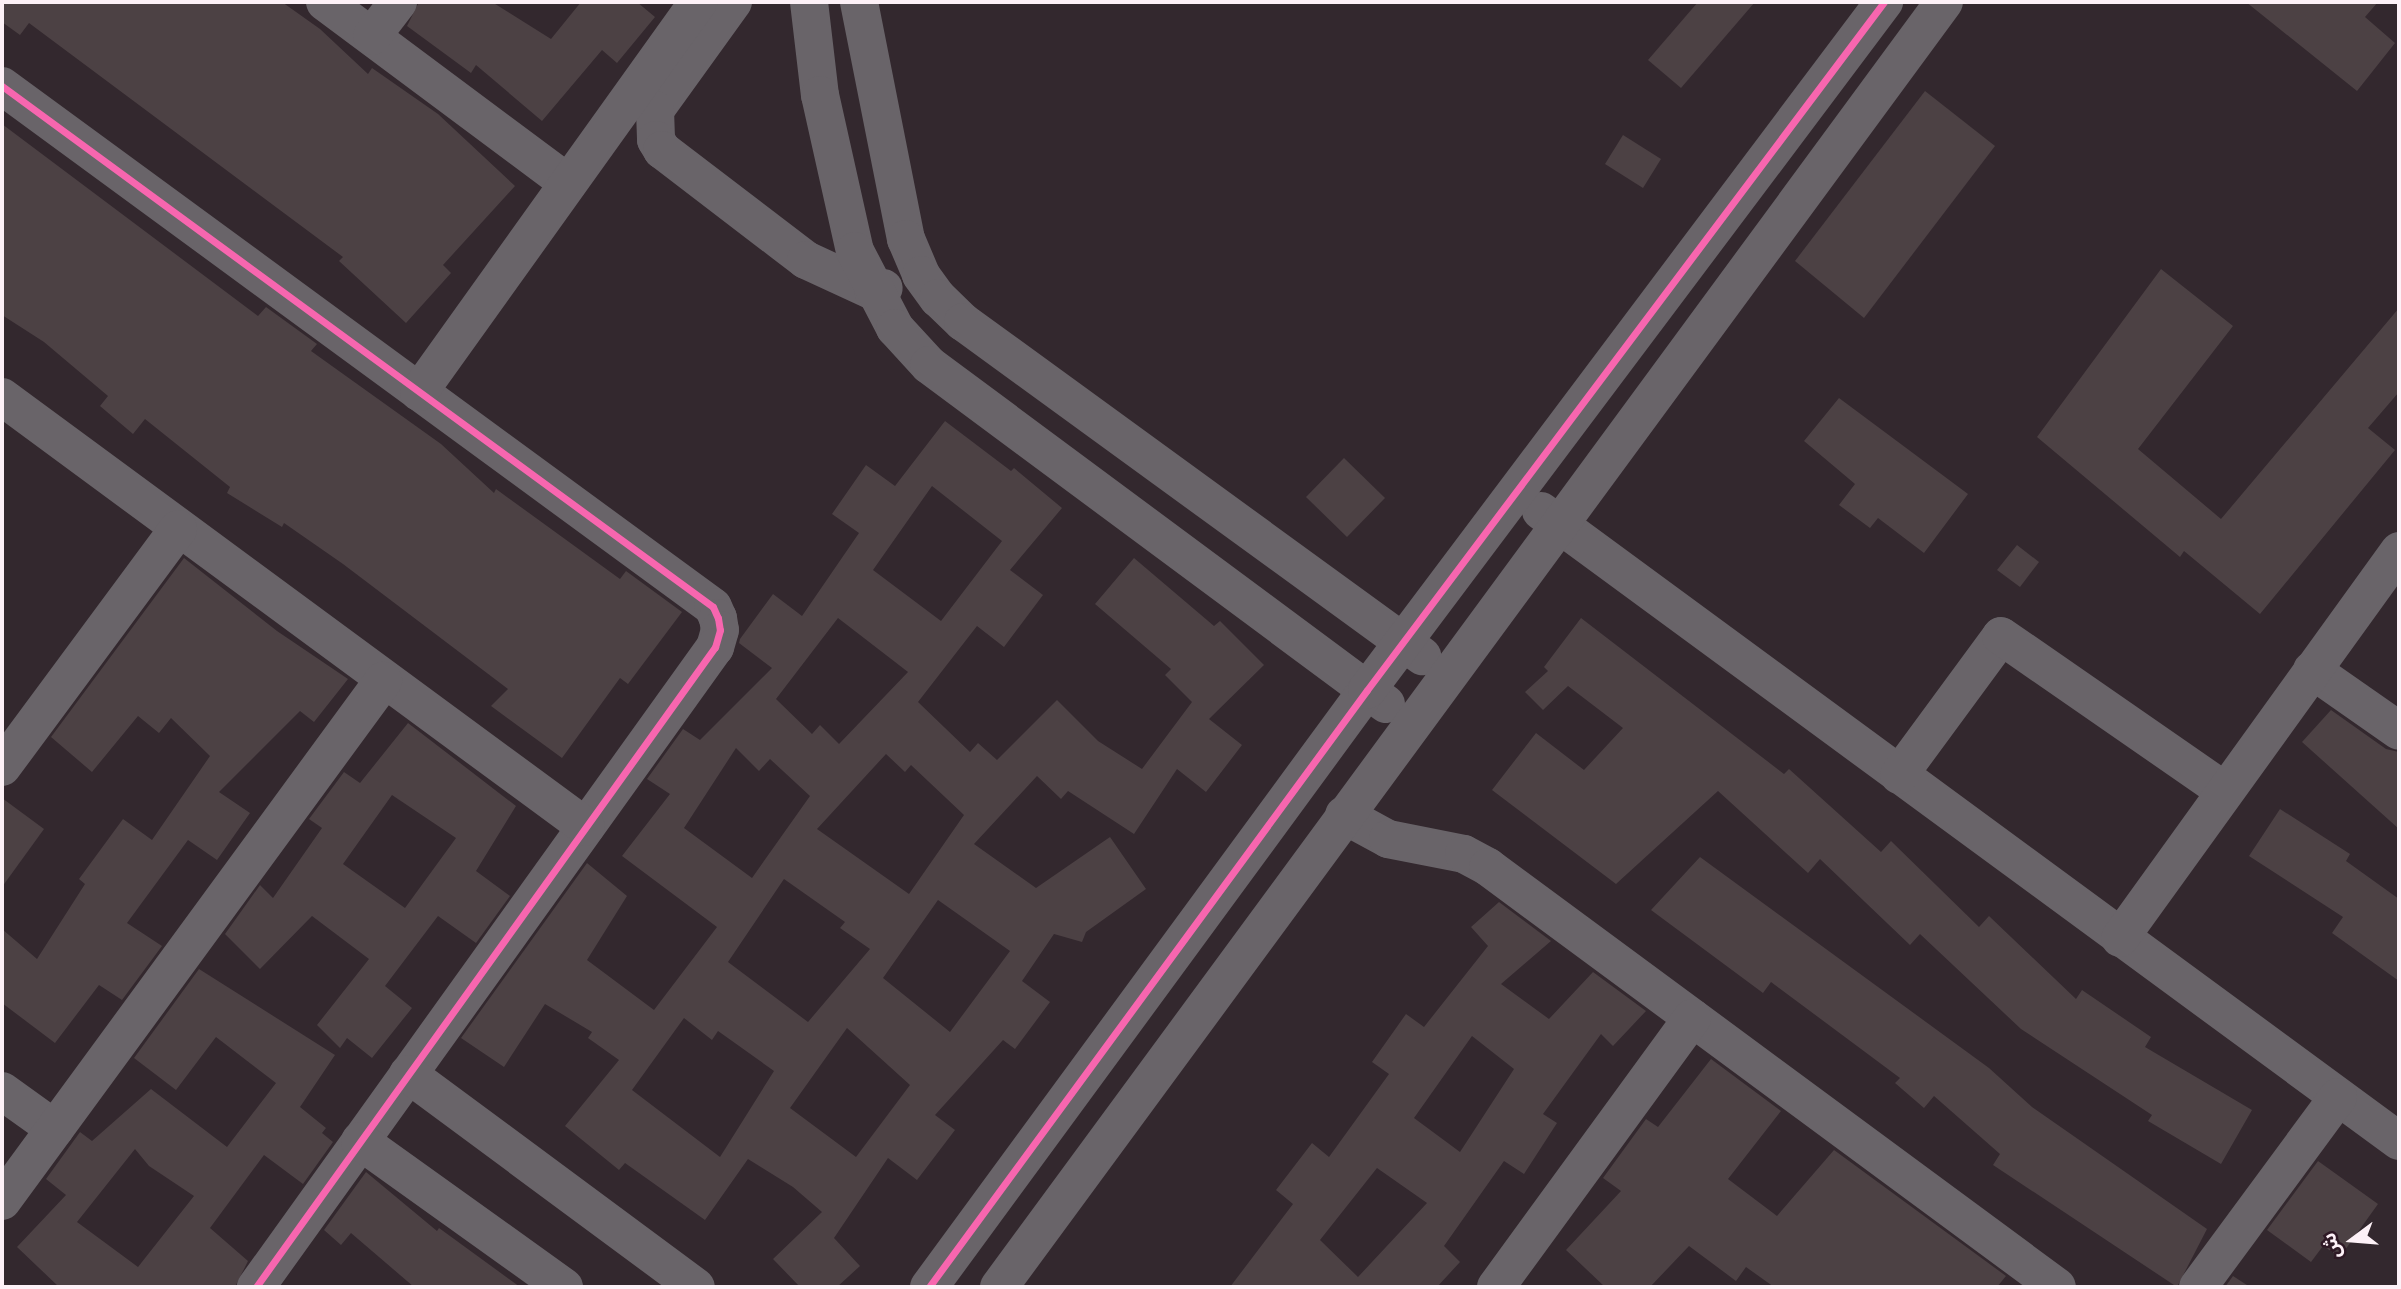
<!DOCTYPE html>
<html>
<head>
<meta charset="utf-8">
<style>
  body { margin:0 }
  #map { position:relative; width:2401px; height:1289px; overflow:hidden; background:#33282e; font-family:"DM Sans","Noto Sans Arabic",sans-serif }
  div>[style] { position:absolute }
  [style*='--x'] { left:calc(var(--x)*1px); top:calc(var(--y)*1px); width:calc(var(--w)*1px); rotate:calc(var(--a)*1deg) }
  .building>* { inset:0; background:#4c4144 }
  .minor>* { height:38px; margin:-19px; padding:0 19px; transform-origin:19px; border-radius:19px; background:#696469 }
  .cycleway>* { height:7px; margin:-3.5px; padding:0 3.5px; transform-origin:3.5px; border-radius:3.5px; background:#f766af }
  span { translate:-50% -50%; white-space:nowrap; text-align:center; line-height:1.15; -webkit-text-stroke:7px #2e1925; paint-order:stroke }
  .frame { position:absolute; inset:0; border:4px solid #fdf1f7; pointer-events:none }
  .north { position:absolute; left:2317px; top:1205px; width:70px; height:70px; -webkit-text-stroke:5px #2e1925; paint-order:stroke; rotate:254deg; font-size:19px; font-weight:700; line-height:28px; text-align:center; color:#fdf1f7 }
  .north::after { content:''; display:block; margin:auto; width:24px; height:32px; background:#fdf1f7; clip-path:polygon(50% 0,100% 100%,50% 72%,0 100%) }
</style>
</head>
<body>
<div id="map">
  <div class="building">
    <div style="clip-path:polygon(2px 2px,282px 2px,320px 29px,368px 74px,372px 68px,438px 114px,515px 186px,443px 265px,451px 273px,406px 323px,339px 261px,343px 257px,29px 23px,20px 35px,2px 22px)"></div>
    <div style="clip-path:polygon(419px 2px,492px 2px,551px 39px,581px 2px,637px 2px,655px 17px,617px 63px,602px 50px,542px 121px,476px 65px,471px 73px,407px 26px)"></div>
    <div style="clip-path:polygon(1698px 2px,1755px 2px,1681px 88px,1648px 60px)"></div>
    <div style="clip-path:polygon(2246px 2px,2378px 2px,2365px 17px,2395px 43px,2357px 91px)"></div>
    <div style="clip-path:polygon(1925px 91px,1995px 146px,1864px 318px,1795px 261px)"></div>
    <div style="clip-path:polygon(2px 124px,258px 316px,266px 307px,317px 344px,311px 351px,441px 444px,494px 493px,496px 489px,620px 579px,626px 571px,682px 612px,628px 684px,620px 678px,562px 758px,491px 706px,508px 689px,343px 564px,284px 523px,282px 527px,227px 493px,230px 487px,145px 419px,133px 434px,100px 406px,108px 396px,44px 342px,2px 315px)"></div>
    <div style="clip-path:polygon(1623px 135px,1661px 159px,1643px 188px,1605px 164px)"></div>
    <div style="clip-path:polygon(2161px 269px,2233px 326px,2138px 449px,2221px 519px,2399px 308px,2399px 392px,2368px 428px,2395px 450px,2260px 614px,2184px 551px,2180px 557px,2037px 437px)"></div>
    <div style="clip-path:polygon(1839px 398px,1968px 494px,1924px 553px,1878px 518px,1870px 528px,1839px 505px,1855px 484px,1804px 441px)"></div>
    <div style="clip-path:polygon(evenodd,945px 421px,1011px 471px,1014px 468px,1062px 508px,1010px 570px,1043px 595px,1004px 647px,977px 626px,918px 702px,970px 752px,978px 743px,997px 760px,1057px 700px,1098px 741px,1142px 769px,1192px 702px,1165px 675px,1171px 669px,1095px 604px,1134px 558px,1214px 626px,1220px 621px,1264px 665px,1209px 719px,1242px 745px,1206px 792px,1177px 769px,1134px 834px,1068px 791px,1061px 799px,1037px 776px,974px 844px,1036px 888px,1110px 837px,1146px 889px,1086px 932px,1082px 942px,1054px 934px,1022px 981px,1050px 1002px,1015px 1049px,1003px 1040px,935px 1115px,955px 1130px,917px 1180px,888px 1158px,834px 1238px,860px 1266px,837px 1287px,800px 1287px,773px 1259px,822px 1212px,793px 1187px,748px 1159px,705px 1220px,625px 1163px,619px 1170px,565px 1126px,619px 1060px,588px 1038px,592px 1032px,545px 1004px,504px 1067px,461px 1038px,587px 863px,627px 896px,587px 960px,654px 1010px,717px 927px,622px 856px,670px 794px,647px 779px,683px 729px,700px 740px,772px 668px,739px 643px,740px 639px,773px 594px,802px 616px,859px 533px,832px 514px,866px 465px,895px 486px,945px 421px,932px 486px,1002px 541px,941px 621px,873px 570px,932px 486px,945px 421px,838px 618px,908px 672px,839px 744px,820px 725px,812px 734px,776px 699px,838px 618px,945px 421px,736px 748px,759px 771px,770px 759px,810px 796px,752px 878px,684px 828px,736px 748px,945px 421px,886px 754px,905px 772px,911px 765px,964px 815px,909px 894px,817px 829px,886px 754px,945px 421px,784px 879px,845px 922px,840px 928px,870px 949px,808px 1022px,728px 962px,784px 879px,945px 421px,938px 900px,1010px 951px,950px 1032px,883px 978px,938px 900px,945px 421px,684px 1018px,712px 1040px,718px 1031px,774px 1071px,720px 1157px,632px 1090px,684px 1018px,945px 421px,847px 1028px,910px 1085px,856px 1157px,790px 1108px,847px 1028px)"></div>
    <div style="clip-path:polygon(1344px 458px,1385px 498px,1347px 537px,1306px 497px)"></div>
    <div style="clip-path:polygon(2017px 545px,2039px 562px,2020px 587px,1997px 570px)"></div>
    <div style="clip-path:polygon(184px 558px,277px 631px,348px 679px,314px 722px,300px 711px,219px 792px,250px 813px,217px 860px,188px 840px,127px 923px,162px 946px,122px 1000px,99px 985px,55px 1043px,2px 1003px,2px 929px,37px 959px,85px 884px,79px 879px,123px 819px,152px 840px,210px 756px,171px 718px,159px 733px,138px 716px,92px 772px,51px 737px)"></div>
    <div style="clip-path:polygon(1581px 618px,1784px 774px,1789px 769px,1881px 852px,1891px 841px,1979px 927px,1989px 916px,2076px 999px,2082px 990px,2151px 1037px,2145px 1047px,2252px 1110px,2221px 1164px,2148px 1121px,2152px 1115px,2021px 1029px,1920px 934px,1910px 945px,1820px 859px,1808px 873px,1718px 791px,1616px 884px,1492px 790px,1536px 733px,1584px 770px,1623px 728px,1568px 686px,1543px 710px,1525px 692px,1548px 671px,1544px 667px)"></div>
    <div style="clip-path:polygon(2331px 710px,2386px 749px,2399px 752px,2399px 829px,2302px 742px)"></div>
    <div style="clip-path:polygon(evenodd,408px 723px,516px 806px,476px 871px,510px 896px,476px 943px,438px 916px,385px 986px,412px 1008px,372px 1058px,347px 1038px,340px 1048px,317px 1025px,369px 959px,312px 916px,260px 969px,225px 934px,260px 885px,273px 898px,322px 828px,309px 819px,344px 772px,360px 783px,408px 723px,392px 795px,456px 838px,405px 908px,343px 864px,392px 795px)"></div>
    <div style="clip-path:polygon(2px 798px,44px 829px,2px 887px)"></div>
    <div style="clip-path:polygon(2280px 809px,2350px 854px,2346px 861px,2399px 899px,2399px 981px,2332px 933px,2343px 917px,2249px 856px)"></div>
    <div style="clip-path:polygon(1700px 857px,1989px 1068px,2032px 1107px,2207px 1229px,2177px 1287px,1993px 1165px,2000px 1154px,1934px 1096px,1924px 1108px,1895px 1083px,1900px 1078px,1771px 982px,1763px 993px,1651px 910px)"></div>
    <div style="clip-path:polygon(evenodd,1499px 902px,1551px 941px,1501px 984px,1549px 1019px,1593px 972px,1646px 1011px,1613px 1046px,1601px 1034px,1543px 1114px,1557px 1123px,1524px 1174px,1504px 1161px,1444px 1246px,1460px 1262px,1437px 1287px,1230px 1287px,1293px 1204px,1276px 1190px,1312px 1143px,1329px 1157px,1389px 1074px,1372px 1062px,1406px 1014px,1424px 1027px,1488px 946px,1471px 927px,1499px 902px,1472px 1036px,1514px 1069px,1460px 1152px,1414px 1118px,1472px 1036px,1499px 902px,1377px 1168px,1427px 1203px,1358px 1277px,1320px 1240px,1377px 1168px)"></div>
    <div style="clip-path:polygon(evenodd,199px 969px,335px 1055px,300px 1107px,326px 1128px,322px 1133px,333px 1142px,303px 1184px,264px 1155px,210px 1228px,248px 1261px,235px 1287px,59px 1287px,17px 1247px,66px 1195px,46px 1179px,80px 1132px,92px 1141px,151px 1089px,227px 1147px,276px 1083px,216px 1037px,176px 1090px,134px 1058px,199px 969px,135px 1149px,149px 1166px,194px 1196px,138px 1267px,77px 1222px,135px 1149px)"></div>
    <div style="clip-path:polygon(1711px 1059px,1781px 1111px,1728px 1179px,1777px 1216px,1834px 1150px,2006px 1276px,1997px 1287px,1774px 1287px,1746px 1267px,1736px 1281px,1689px 1246px,1650px 1287px,1605px 1287px,1566px 1250px,1621px 1191px,1603px 1178px,1646px 1119px,1658px 1127px)"></div>
    <div style="clip-path:polygon(2318px 1161px,2378px 1204px,2340px 1257px,2323px 1246px,2311px 1262px,2267px 1230px)"></div>
    <div style="clip-path:polygon(366px 1172px,437px 1231px,439px 1228px,520px 1287px,414px 1287px,351px 1233px,341px 1245px,324px 1230px)"></div>
    <div style="clip-path:polygon(2233px 1276px,2250px 1287px,2225px 1287px)"></div>
  </div>
  <div class="minor">
    <div style="--x:325;--y:2;--w:303;--a:36.7"></div>
    <div style="--x:733;--y:2;--w:133;--a:125.8"></div>
    <div style="--x:655;--y:110;--w:30;--a:88"></div>
    <div style="--x:656;--y:140;--w:12;--a:59"></div>
    <div style="--x:662;--y:150;--w:181;--a:37.4"></div>
    <div style="--x:806;--y:260;--w:74;--a:24.8"></div>
    <div style="--x:873;--y:291;--w:11;--a:-15"></div>
    <div style="--x:809;--y:2;--w:94;--a:83.3"></div>
    <div style="--x:820;--y:95;--w:160;--a:77.4"></div>
    <div style="--x:855;--y:251;--w:87;--a:62.5"></div>
    <div style="--x:895;--y:328;--w:50;--a:47.4"></div>
    <div style="--x:929;--y:365;--w:569;--a:36.57"></div>
    <div style="--x:859;--y:2;--w:242;--a:78.8"></div>
    <div style="--x:906;--y:239;--w:39;--a:67"></div>
    <div style="--x:921;--y:275;--w:29;--a:54"></div>
    <div style="--x:938;--y:298;--w:35;--a:44"></div>
    <div style="--x:963;--y:322;--w:568;--a:36.04"></div>
    <div style="--x:372;--y:36;--w:43;--a:-52.6"></div>
    <div style="--x:2;--y:86;--w:881;--a:36.23"></div>
    <div style="--x:713;--y:607;--w:12;--a:66"></div>
    <div style="--x:718;--y:618;--w:12;--a:81"></div>
    <div style="--x:720;--y:630;--w:18;--a:106"></div>
    <div style="--x:715;--y:647;--w:788;--a:125.65"></div>
    <div style="--x:419;--y:392;--w:480;--a:-54.4"></div>
    <div style="--x:2;--y:397;--w:725;--a:36.36"></div>
    <div style="--x:1541;--y:511;--w:1064;--a:36.29"></div>
    <div style="--x:2312;--y:670;--w:106;--a:35"></div>
    <div style="--x:2;--y:767;--w:296;--a:-53.5"></div>
    <div style="--x:1899;--y:775;--w:172;--a:-53.7"></div>
    <div style="--x:2001;--y:636;--w:272;--a:34.7"></div>
    <div style="--x:1344;--y:815;--w:50;--a:28.6"></div>
    <div style="--x:1388;--y:839;--w:77;--a:11.2"></div>
    <div style="--x:1464;--y:854;--w:27;--a:28"></div>
    <div style="--x:1488;--y:867;--w:707;--a:36.43"></div>
    <div style="--x:2120;--y:938;--w:477;--a:-54.2"></div>
    <div style="--x:408;--y:1074;--w:358;--a:36.5"></div>
    <div style="--x:2;--y:1091;--w:65;--a:35.6"></div>
    <div style="--x:360;--y:1141;--w:251;--a:35.6"></div>
    <div style="--x:2;--y:1201;--w:645;--a:-53.77"></div>
    <div style="--x:929;--y:1287;--w:740;--a:-53.73"></div>
    <div style="--x:1367;--y:690;--w:861;--a:-53.08"></div>
    <div style="--x:999;--y:1287;--w:1595;--a:-53.67"></div>
    <div style="--x:1496;--y:1287;--w:333;--a:-53.9"></div>
    <div style="--x:2198;--y:1287;--w:236;--a:-53.6"></div>
  </div>
  <div class="cycleway">
    <div style="--x:2;--y:86;--w:881;--a:36.23"></div>
    <div style="--x:713;--y:607;--w:12;--a:66"></div>
    <div style="--x:718;--y:618;--w:12;--a:81"></div>
    <div style="--x:720;--y:630;--w:18;--a:106"></div>
    <div style="--x:715;--y:647;--w:788;--a:125.65"></div>
    <div style="--x:929;--y:1287;--w:740;--a:-53.73"></div>
    <div style="--x:1367;--y:690;--w:861;--a:-53.08"></div>
  </div>
  <div class="frame"></div>
  <div class="north">ش</div>
</div>
</body>
</html>
